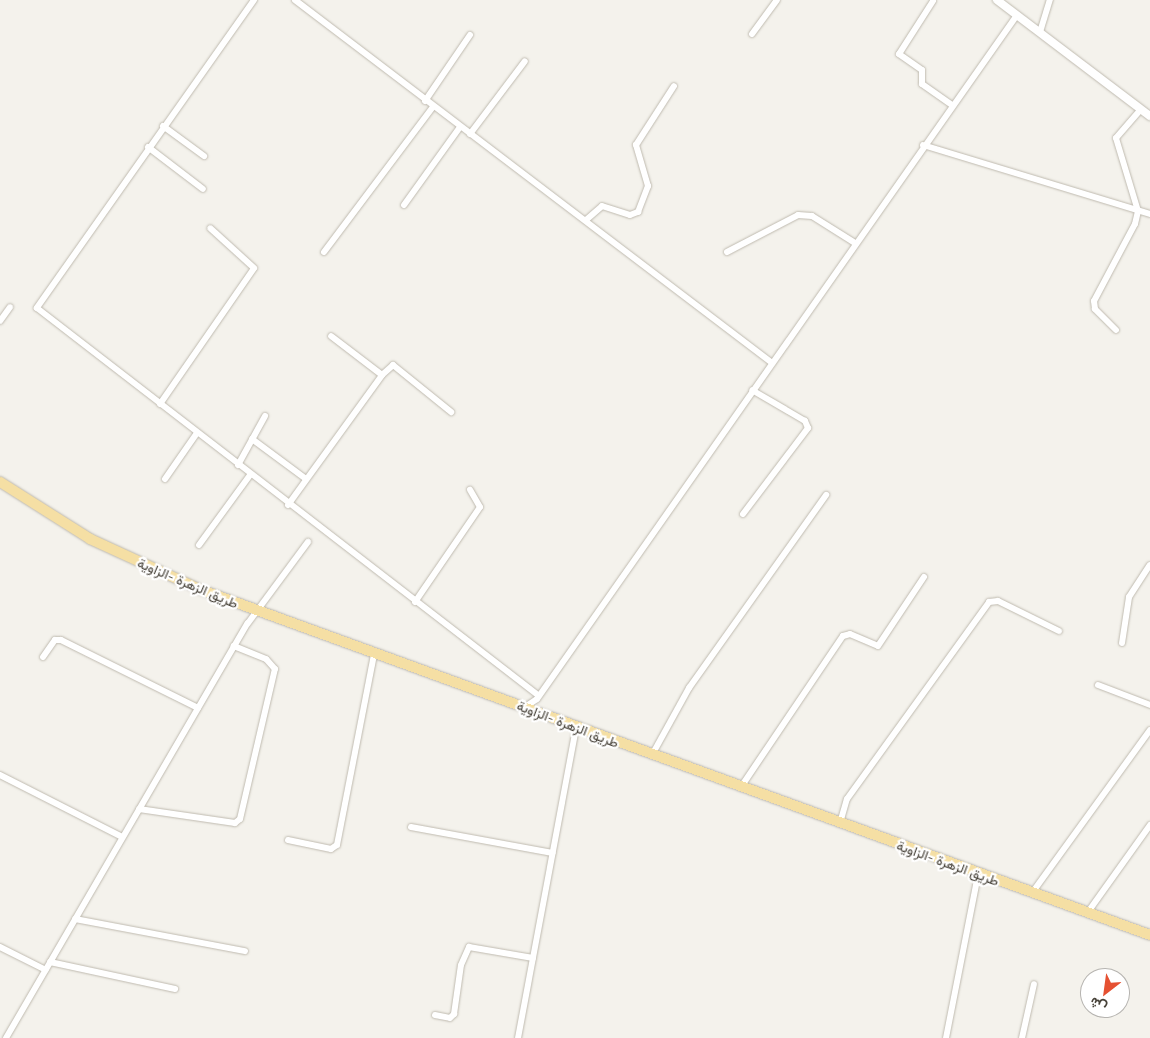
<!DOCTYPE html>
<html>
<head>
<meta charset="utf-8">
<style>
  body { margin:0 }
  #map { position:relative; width:1150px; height:1038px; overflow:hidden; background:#f4f2ec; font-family:Mulish,Vazirmatn,sans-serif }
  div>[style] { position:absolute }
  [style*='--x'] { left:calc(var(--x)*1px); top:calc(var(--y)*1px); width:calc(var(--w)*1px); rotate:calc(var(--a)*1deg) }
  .roads { filter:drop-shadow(0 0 1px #bfbaaf) drop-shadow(0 0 1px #bfbaaf) }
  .minor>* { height:6px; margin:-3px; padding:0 3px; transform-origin:3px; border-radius:3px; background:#fff }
  .tertiary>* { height:8px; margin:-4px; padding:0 4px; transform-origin:4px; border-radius:4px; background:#fff }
  .primary>* { height:10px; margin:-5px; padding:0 5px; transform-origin:5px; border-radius:5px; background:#f5dfa4 }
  span { translate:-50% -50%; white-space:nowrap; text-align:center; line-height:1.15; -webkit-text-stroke:4.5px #fff; paint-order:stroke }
  .street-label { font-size:14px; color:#48433a }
  .north { position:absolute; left:1080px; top:968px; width:50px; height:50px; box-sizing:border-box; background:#fff; border:1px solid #b6b4b0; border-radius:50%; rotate:210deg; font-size:14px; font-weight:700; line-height:20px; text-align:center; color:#48433a }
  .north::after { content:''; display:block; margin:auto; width:18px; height:22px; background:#e55132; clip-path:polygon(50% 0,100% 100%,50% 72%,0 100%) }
</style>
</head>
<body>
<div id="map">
  <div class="roads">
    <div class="minor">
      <div style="--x:254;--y:0;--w:377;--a:125.2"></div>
      <div style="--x:37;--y:308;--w:634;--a:37.7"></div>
      <div style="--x:295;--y:0;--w:599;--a:37.27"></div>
      <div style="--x:933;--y:1;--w:63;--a:122.7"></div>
      <div style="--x:899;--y:54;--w:28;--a:35"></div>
      <div style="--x:922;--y:70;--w:14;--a:90"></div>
      <div style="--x:922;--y:84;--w:37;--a:35"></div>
      <div style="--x:1040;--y:32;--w:34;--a:-73"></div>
      <div style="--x:752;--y:34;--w:42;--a:-53.7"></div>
      <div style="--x:425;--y:101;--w:80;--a:-55.7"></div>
      <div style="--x:163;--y:126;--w:51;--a:36.2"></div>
      <div style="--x:470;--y:134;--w:91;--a:-53"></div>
      <div style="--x:923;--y:145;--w:237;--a:16.9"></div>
      <div style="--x:148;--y:147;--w:69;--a:37.4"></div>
      <div style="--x:404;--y:205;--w:96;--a:-54.3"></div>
      <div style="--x:586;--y:220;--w:21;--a:-41"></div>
      <div style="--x:602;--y:206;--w:29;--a:18"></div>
      <div style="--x:630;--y:215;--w:9;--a:-21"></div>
      <div style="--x:638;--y:212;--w:28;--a:-69"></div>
      <div style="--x:648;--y:186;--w:43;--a:-106.3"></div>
      <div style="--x:636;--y:145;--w:70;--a:-57.2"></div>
      <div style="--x:324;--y:252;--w:181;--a:-53.1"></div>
      <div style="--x:727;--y:252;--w:80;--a:-27.5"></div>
      <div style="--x:798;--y:215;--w:14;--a:4"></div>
      <div style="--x:812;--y:216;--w:51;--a:32.1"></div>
      <div style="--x:0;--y:321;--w:17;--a:-54"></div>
      <div style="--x:1116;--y:330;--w:30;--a:-135"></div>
      <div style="--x:1095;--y:309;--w:8;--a:-97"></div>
      <div style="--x:1094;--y:301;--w:87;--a:-62"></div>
      <div style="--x:1135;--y:224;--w:13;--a:-77"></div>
      <div style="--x:1138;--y:211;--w:76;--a:-106.8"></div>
      <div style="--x:1116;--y:138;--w:38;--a:-49"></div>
      <div style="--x:382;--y:375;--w:15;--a:-42"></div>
      <div style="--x:393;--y:365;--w:75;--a:39"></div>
      <div style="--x:160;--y:404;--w:165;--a:-55.3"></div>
      <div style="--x:254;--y:268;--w:59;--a:-137.7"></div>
      <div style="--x:252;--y:439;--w:67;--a:36.5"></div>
      <div style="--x:238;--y:465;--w:56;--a:-61.1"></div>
      <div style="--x:165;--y:479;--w:56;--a:-55.2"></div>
      <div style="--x:288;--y:505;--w:160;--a:-54.1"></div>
      <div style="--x:382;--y:375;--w:64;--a:-142.6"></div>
      <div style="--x:743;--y:514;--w:108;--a:-52.9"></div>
      <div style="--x:808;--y:428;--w:8;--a:-113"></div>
      <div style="--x:805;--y:421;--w:61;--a:-149.7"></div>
      <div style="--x:199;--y:545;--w:87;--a:-53.9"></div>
      <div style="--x:415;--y:602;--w:115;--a:-55.6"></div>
      <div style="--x:480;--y:507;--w:20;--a:-120"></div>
      <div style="--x:1122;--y:643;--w:47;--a:-81.3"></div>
      <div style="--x:1129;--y:597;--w:38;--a:-57"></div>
      <div style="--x:43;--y:657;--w:21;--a:-55"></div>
      <div style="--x:55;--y:640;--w:6;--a:0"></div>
      <div style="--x:61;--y:640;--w:153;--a:26.4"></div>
      <div style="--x:1098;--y:685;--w:56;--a:21"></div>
      <div style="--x:525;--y:707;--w:14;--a:-34"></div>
      <div style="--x:537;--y:699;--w:836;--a:-54.94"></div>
      <div style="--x:652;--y:755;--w:77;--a:-61.1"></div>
      <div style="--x:689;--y:688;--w:237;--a:-54.6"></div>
      <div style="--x:0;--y:775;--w:137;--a:26.9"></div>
      <div style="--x:741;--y:787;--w:182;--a:-56"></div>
      <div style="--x:843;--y:636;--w:7;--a:-16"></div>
      <div style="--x:850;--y:634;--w:30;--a:23"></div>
      <div style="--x:878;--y:646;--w:83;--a:-56.3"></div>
      <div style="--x:139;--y:809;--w:97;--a:8.3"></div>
      <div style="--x:235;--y:823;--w:6;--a:-39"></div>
      <div style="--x:240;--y:819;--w:154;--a:-76.9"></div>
      <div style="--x:275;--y:669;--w:13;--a:-132"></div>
      <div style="--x:266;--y:659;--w:35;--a:-158"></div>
      <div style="--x:840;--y:823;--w:25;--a:-74"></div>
      <div style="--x:847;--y:799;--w:243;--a:-54.2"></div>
      <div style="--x:989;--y:602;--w:9;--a:-6"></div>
      <div style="--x:998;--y:601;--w:68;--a:26.2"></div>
      <div style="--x:411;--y:827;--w:144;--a:10.4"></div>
      <div style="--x:288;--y:840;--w:44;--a:11.8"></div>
      <div style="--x:331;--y:849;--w:7;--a:-34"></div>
      <div style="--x:337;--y:845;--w:195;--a:-79"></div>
      <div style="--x:1032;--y:893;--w:201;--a:-54.1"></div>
      <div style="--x:1088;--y:912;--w:107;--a:-54.5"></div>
      <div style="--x:75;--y:919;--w:173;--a:10.7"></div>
      <div style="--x:0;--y:947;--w:51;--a:26.6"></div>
      <div style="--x:50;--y:962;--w:128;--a:12.2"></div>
      <div style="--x:435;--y:1015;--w:15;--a:11"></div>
      <div style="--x:450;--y:1018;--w:6;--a:-45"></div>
      <div style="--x:454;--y:1014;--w:49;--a:-81.9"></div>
      <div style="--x:461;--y:965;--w:20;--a:-66"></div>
      <div style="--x:469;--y:947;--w:65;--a:9.8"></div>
      <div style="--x:6;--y:1038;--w:480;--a:-59.8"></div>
      <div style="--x:248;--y:623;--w:101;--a:-53.5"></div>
      <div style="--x:518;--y:1038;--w:316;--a:-79.4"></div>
      <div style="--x:946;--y:1038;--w:166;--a:-78.9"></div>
      <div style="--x:1022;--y:1038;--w:55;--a:-77.5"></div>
    </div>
    <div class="tertiary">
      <div style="--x:997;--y:0;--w:192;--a:37.2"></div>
    </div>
    <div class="primary">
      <div style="--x:0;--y:482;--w:107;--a:32.3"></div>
      <div style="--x:90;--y:539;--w:120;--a:24.6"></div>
      <div style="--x:199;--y:589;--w:1012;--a:19.99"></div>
    </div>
  </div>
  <div class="street-label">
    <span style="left:188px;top:583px;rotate:23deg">طريق الزهرة -الزاوية</span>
    <span style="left:568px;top:724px;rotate:21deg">طريق الزهرة -الزاوية</span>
    <span style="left:948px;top:863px;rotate:20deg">طريق الزهرة -الزاوية</span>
  </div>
  <div class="north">ش</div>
</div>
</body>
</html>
